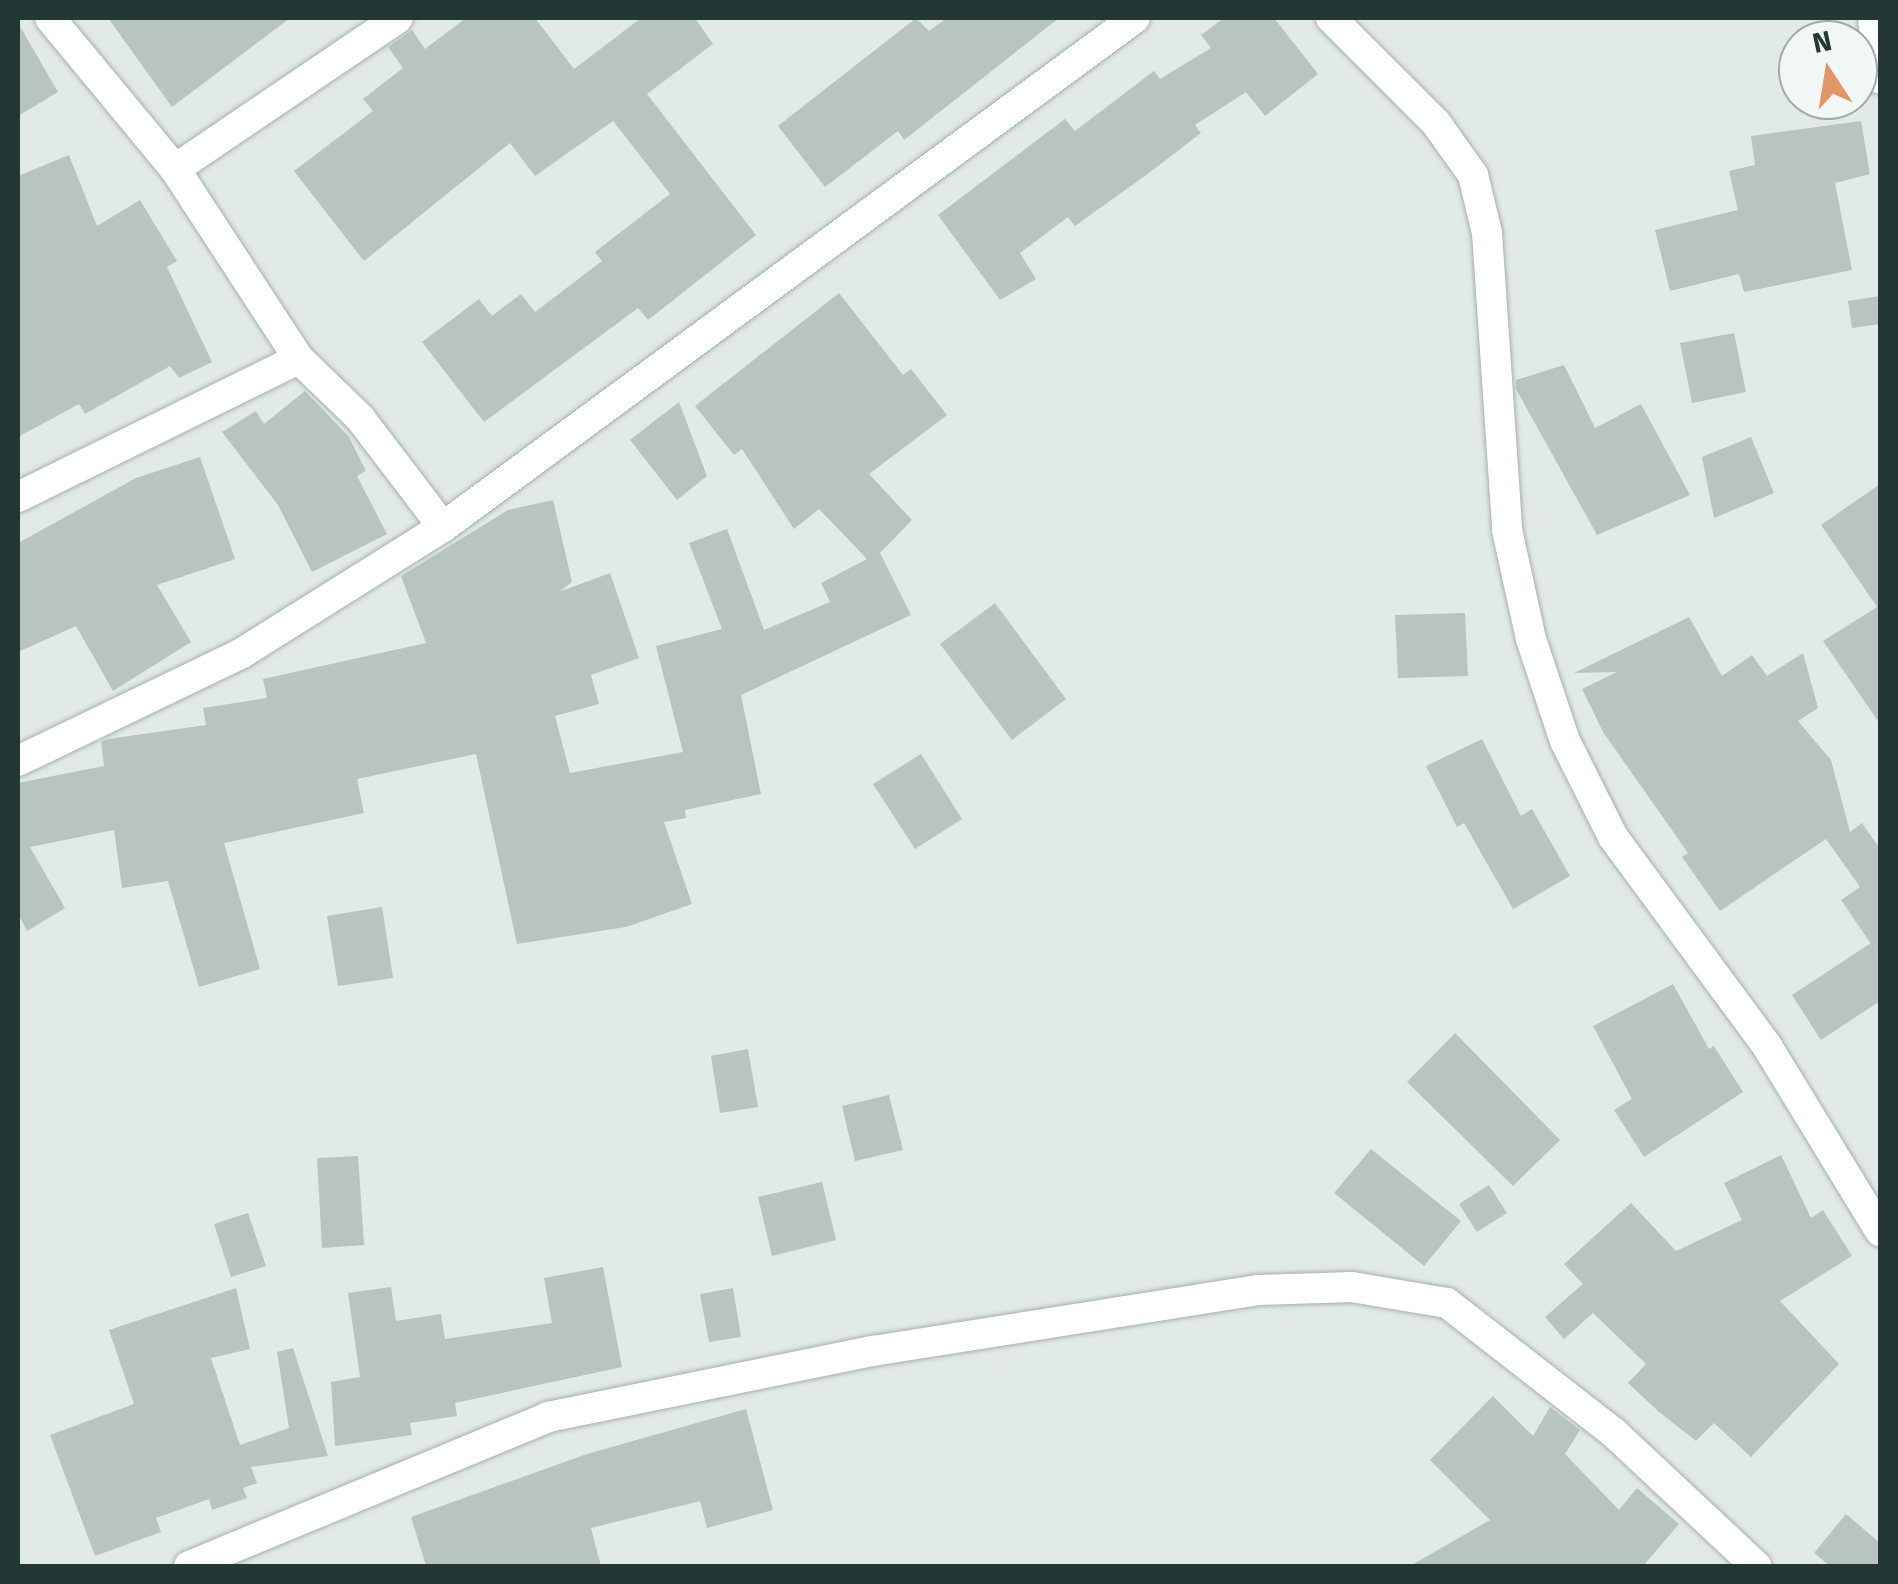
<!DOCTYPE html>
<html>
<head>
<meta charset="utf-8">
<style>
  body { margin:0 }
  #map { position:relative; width:1898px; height:1584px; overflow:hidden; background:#e1eae7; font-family:"Fira Sans",sans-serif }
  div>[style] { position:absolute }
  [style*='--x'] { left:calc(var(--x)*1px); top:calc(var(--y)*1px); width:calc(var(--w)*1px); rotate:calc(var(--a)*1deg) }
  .building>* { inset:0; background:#b7c4c0 }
  .roads { filter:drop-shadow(0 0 2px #a4b1ae) drop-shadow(0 0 2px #a4b1ae) }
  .minor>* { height:30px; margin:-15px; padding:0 15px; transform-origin:15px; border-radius:15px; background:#fff }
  span { translate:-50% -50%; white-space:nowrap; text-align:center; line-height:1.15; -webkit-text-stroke:9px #f1f7f5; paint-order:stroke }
  .frame { position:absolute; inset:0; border:20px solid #233835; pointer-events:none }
  .north { position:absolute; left:1778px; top:20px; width:100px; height:100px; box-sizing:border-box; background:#f1f7f5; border:2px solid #9faba8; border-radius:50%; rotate:348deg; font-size:28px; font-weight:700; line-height:40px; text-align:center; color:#233835 }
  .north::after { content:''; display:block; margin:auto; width:35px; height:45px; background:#e29567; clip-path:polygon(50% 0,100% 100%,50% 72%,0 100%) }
</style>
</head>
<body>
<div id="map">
  <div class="building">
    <div style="clip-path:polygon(108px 18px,290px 18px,172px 107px)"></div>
    <div style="clip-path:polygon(466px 18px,535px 18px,574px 69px,641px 18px,695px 18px,713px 44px,647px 94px,756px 235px,648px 320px,638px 308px,484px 422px,422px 342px,479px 299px,492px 316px,521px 294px,535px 312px,602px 261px,595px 252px,670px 194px,613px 121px,535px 176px,510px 143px,364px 261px,294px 171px,373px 111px,363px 99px,403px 68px,388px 47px,412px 30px,425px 49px)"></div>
    <div style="clip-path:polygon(916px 18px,929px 31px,947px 18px,1059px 18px,904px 140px,898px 131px,825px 187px,778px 126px)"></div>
    <div style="clip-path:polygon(1224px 18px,1274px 18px,1318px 74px,1265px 116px,1246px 92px,1195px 125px,1201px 133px,1153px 170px,1075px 226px,1068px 217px,1020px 253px,1036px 279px,1000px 300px,938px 215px,1065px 119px,1075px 131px,1154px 71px,1160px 79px,1211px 48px,1201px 35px)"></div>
    <div style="clip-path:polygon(18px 23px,58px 92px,18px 116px)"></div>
    <div style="clip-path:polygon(1861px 121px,1870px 174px,1835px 183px,1852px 270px,1744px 292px,1739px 274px,1670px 291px,1655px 230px,1738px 210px,1729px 171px,1755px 165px,1751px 136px)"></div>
    <div style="clip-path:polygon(69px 155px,97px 226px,140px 200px,177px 261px,167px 267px,212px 362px,179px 378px,170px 366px,85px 414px,79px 404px,18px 437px,18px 176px)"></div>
    <div style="clip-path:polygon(839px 293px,903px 375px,911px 369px,947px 415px,869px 474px,912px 520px,880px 553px,911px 615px,741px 695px,761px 794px,685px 810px,686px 818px,664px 822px,692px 904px,626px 927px,517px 944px,476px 754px,357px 779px,364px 813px,224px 843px,260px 969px,199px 987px,168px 881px,122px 888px,114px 830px,30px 847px,65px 908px,27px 931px,18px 914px,18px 783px,104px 766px,101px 742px,108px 739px,206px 725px,203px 708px,267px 698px,263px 679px,426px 643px,401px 576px,508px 510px,553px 500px,572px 582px,559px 592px,610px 573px,639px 658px,591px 675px,599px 704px,555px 716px,570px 773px,683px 752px,656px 646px,722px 629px,689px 543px,727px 529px,764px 630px,830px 602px,821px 583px,867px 559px,819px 509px,794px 529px,742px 449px,734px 455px,695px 406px)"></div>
    <div style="clip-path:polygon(1880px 296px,1880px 324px,1852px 328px,1848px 301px)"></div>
    <div style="clip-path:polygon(1734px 333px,1746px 392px,1692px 403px,1680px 343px)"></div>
    <div style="clip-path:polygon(1564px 365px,1595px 428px,1641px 404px,1690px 495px,1597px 535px,1516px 389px,1516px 380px)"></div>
    <div style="clip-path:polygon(305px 391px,349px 437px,366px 471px,357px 476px,387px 534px,312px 572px,278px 505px,222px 432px,256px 411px,264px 424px)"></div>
    <div style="clip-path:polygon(679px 402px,707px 476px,677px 500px,630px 440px)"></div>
    <div style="clip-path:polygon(1751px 437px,1774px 493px,1714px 518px,1702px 457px)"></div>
    <div style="clip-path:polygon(200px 457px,235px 559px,157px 585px,191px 642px,113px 691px,76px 626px,18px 652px,18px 543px,136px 478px)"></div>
    <div style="clip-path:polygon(1880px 484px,1880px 724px,1823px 641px,1877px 607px,1821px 525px)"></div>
    <div style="clip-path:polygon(995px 603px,1066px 699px,1012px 740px,940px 644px)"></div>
    <div style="clip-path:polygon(1465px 613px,1468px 676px,1398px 678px,1395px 615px)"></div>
    <div style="clip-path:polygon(1689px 617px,1722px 676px,1752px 655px,1767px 676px,1803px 653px,1818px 708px,1798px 721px,1831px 760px,1850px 832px,1862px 823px,1880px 849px,1880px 957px,1841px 900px,1860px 887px,1826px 839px,1720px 911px,1682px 857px,1688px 853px,1603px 732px,1582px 689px,1617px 672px,1574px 673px)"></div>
    <div style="clip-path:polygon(1482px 739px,1521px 816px,1532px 809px,1570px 876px,1513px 909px,1464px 823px,1457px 827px,1426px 766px)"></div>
    <div style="clip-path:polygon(921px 754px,962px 819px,915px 849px,873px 784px)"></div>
    <div style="clip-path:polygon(382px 907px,393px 978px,338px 986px,327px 916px)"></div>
    <div style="clip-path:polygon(1871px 943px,1880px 958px,1880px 1001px,1821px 1040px,1792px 995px)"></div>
    <div style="clip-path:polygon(1673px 984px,1709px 1049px,1714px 1046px,1743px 1092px,1644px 1157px,1614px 1110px,1632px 1099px,1593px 1026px)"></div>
    <div style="clip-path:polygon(1455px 1033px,1560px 1140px,1513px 1186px,1407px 1082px)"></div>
    <div style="clip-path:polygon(748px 1049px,758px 1107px,720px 1113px,711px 1056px)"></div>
    <div style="clip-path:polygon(889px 1095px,903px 1150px,855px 1161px,842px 1106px)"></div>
    <div style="clip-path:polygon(1371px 1149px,1461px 1221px,1424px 1266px,1334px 1193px)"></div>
    <div style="clip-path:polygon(1781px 1155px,1811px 1218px,1823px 1210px,1852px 1256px,1780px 1301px,1839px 1364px,1751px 1457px,1714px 1423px,1696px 1441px,1658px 1411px,1628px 1383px,1646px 1364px,1593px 1313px,1564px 1339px,1545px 1317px,1583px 1284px,1564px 1264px,1631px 1203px,1676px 1251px,1742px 1220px,1724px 1183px)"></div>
    <div style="clip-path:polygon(358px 1156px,364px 1245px,322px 1248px,317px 1158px)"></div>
    <div style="clip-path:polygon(822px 1182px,836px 1240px,772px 1256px,758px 1197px)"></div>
    <div style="clip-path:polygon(1489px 1185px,1507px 1213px,1477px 1232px,1459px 1204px)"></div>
    <div style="clip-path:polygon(248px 1213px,266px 1266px,231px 1277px,214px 1224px)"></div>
    <div style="clip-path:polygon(603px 1267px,622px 1367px,455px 1403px,457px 1416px,410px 1423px,412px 1435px,335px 1446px,331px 1382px,360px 1377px,348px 1293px,391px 1287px,396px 1321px,441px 1314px,445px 1339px,552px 1323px,544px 1278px)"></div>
    <div style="clip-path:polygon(236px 1288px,250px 1349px,211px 1358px,240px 1445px,289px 1428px,277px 1352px,293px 1348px,328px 1456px,251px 1467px,257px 1483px,243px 1488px,247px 1498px,212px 1510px,209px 1499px,156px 1518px,161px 1532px,95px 1556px,50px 1435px,134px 1404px,109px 1330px)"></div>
    <div style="clip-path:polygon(733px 1288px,741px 1337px,709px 1342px,700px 1294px)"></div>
    <div style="clip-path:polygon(1493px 1396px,1533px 1436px,1550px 1407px,1580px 1430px,1565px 1454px,1619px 1510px,1637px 1488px,1679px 1524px,1643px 1566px,1410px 1566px,1490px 1520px,1430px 1460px)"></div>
    <div style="clip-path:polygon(746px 1409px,773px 1510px,707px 1528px,700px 1501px,591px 1528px,601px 1566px,426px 1566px,411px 1517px,587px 1454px)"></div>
    <div style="clip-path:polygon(1846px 1514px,1880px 1543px,1880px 1566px,1830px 1566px,1814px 1553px)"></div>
  </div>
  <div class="roads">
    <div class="minor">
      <div style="--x:50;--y:18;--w:196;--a:50.4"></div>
      <div style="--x:175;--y:169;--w:227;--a:56.9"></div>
      <div style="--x:299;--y:359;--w:85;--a:44"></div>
      <div style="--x:360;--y:418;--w:137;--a:52.7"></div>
      <div style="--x:1331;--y:18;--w:148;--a:45"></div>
      <div style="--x:1436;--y:123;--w:64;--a:54.6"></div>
      <div style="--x:1473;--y:175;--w:60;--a:76.4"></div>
      <div style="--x:1487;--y:233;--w:298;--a:86.1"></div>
      <div style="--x:1507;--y:530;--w:112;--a:77.6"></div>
      <div style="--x:1531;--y:639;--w:108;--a:71.6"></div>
      <div style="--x:1565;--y:741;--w:107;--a:63.4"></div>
      <div style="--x:1613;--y:837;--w:260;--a:53.6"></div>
      <div style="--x:1767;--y:1046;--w:217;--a:58.6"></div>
      <div style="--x:1873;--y:18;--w:61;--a:83.5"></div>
      <div style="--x:175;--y:169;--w:269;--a:-34.1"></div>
      <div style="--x:18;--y:497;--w:313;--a:-26.2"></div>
      <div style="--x:18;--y:761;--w:249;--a:-25.7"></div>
      <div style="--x:242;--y:653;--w:237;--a:-32.1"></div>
      <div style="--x:443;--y:527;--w:859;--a:-36.34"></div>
      <div style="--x:189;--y:1566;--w:389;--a:-22.5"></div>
      <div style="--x:548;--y:1417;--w:332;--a:-11.5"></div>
      <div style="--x:873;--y:1351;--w:391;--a:-9"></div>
      <div style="--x:1259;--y:1290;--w:93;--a:-1.8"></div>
      <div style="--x:1352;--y:1287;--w:96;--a:9.6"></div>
      <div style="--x:1447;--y:1303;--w:212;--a:37.9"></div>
      <div style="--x:1614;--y:1433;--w:195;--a:43.1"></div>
    </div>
  </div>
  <div class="frame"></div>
  <div class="north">N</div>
</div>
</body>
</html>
